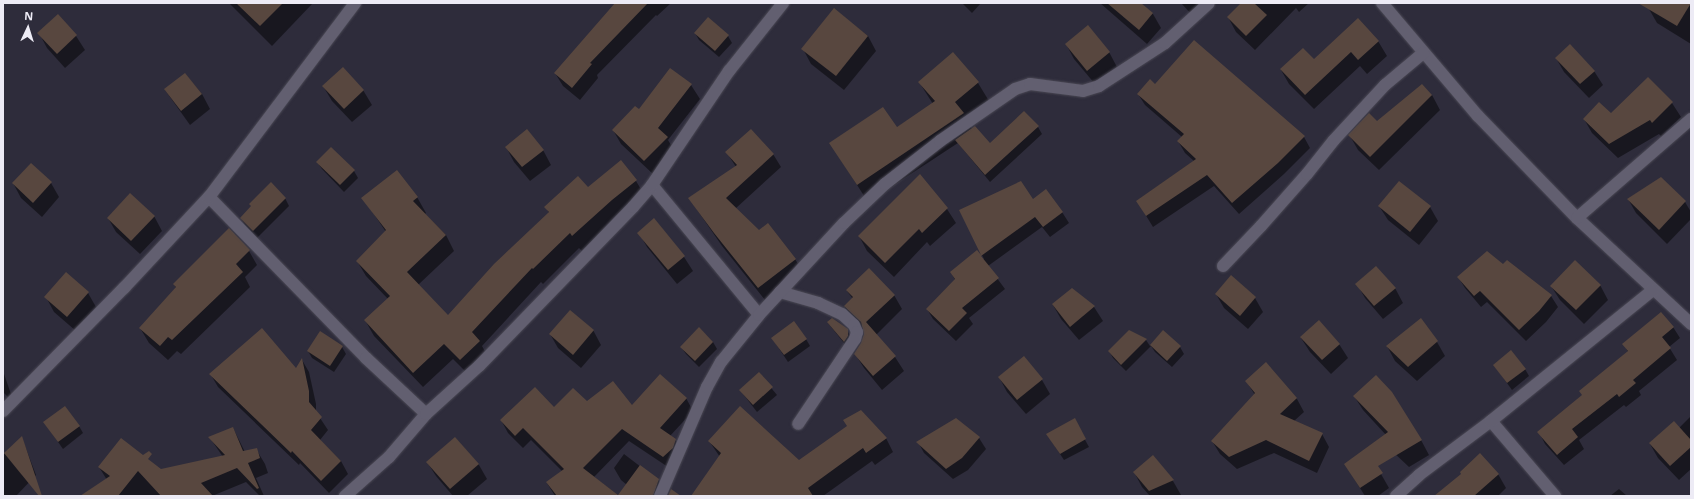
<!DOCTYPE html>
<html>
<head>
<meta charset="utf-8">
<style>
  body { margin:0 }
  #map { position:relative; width:1694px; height:499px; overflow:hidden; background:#2e2c3b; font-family:"Noto Sans",sans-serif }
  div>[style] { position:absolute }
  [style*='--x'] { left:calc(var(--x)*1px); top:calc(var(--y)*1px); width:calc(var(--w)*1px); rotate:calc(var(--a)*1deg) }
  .shadow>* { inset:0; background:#0007 }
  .building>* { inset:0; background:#58473f }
  .roads { filter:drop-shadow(0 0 1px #4a4854) drop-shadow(0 0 1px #4a4854) }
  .street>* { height:12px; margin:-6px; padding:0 6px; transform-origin:6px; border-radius:6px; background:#625f70 }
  span { translate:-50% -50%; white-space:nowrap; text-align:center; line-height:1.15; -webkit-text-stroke:3px #2e2c3b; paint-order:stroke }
  .frame { position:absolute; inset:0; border:4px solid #edebf5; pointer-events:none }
  .north { position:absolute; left:8px; top:8px; width:40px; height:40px; -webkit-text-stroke:3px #2e2c3b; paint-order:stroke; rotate:4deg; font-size:11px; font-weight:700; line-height:16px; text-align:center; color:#edebf5 }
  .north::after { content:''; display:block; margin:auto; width:14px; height:18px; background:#edebf5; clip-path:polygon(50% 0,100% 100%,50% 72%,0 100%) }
</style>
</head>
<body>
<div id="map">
  <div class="shadow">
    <div style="clip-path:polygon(229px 3px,313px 3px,272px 46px)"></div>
    <div style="clip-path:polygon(617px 3px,671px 3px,657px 16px,656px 15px,597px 75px,598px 78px,580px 100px,563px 86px,555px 73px)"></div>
    <div style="clip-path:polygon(962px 3px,981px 3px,972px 13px)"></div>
    <div style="clip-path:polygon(1100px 3px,1140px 3px,1153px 14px,1161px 28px,1147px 44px)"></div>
    <div style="clip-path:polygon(1181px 3px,1207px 3px,1193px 16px)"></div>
    <div style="clip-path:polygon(1242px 3px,1309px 3px,1299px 12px,1296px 8px,1255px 50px,1236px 32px,1228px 17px)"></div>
    <div style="clip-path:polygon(1652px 3px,1685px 3px,1691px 6px,1691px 44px,1657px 23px,1649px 9px)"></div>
    <div style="clip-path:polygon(834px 10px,868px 36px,876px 51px,844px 90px,811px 64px,803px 49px)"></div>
    <div style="clip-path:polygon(58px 16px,76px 36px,85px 50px,65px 68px,47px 48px,39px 33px)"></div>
    <div style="clip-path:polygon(695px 33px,728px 36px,732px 43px,719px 57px,699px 40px)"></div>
    <div style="clip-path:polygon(1378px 41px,1387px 56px,1367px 74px,1360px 66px,1314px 109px,1289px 84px,1281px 70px)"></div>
    <div style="clip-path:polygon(1066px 44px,1109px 52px,1117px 67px,1095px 84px,1074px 59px)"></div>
    <div style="clip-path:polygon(953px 53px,978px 83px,989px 101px,967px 120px,972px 129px,990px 145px,1038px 127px,1042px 134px,990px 182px,958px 143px,868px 202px,830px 143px,896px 128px,933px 104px,919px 82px)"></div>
    <div style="clip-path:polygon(1556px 58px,1594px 71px,1603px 85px,1589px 98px,1564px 72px)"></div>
    <div style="clip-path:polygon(185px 74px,202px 94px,210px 109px,190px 125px,165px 90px)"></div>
    <div style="clip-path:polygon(1648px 79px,1672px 103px,1681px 117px,1661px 136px,1659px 134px,1618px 158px,1592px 133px,1584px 119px,1611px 115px)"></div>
    <div style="clip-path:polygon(691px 85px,700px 99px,668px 140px,675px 152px,653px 174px,621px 144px,613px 130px,639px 111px)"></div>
    <div style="clip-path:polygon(1155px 85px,1304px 137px,1310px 148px,1284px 174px,1239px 214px,1214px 186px,1153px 227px,1137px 201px,1194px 161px,1185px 153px,1178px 141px,1182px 137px,1145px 105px,1138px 94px)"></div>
    <div style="clip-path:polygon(323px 86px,363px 90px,372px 105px,352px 122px,332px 101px)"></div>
    <div style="clip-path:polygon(1432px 95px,1440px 110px,1379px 170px,1358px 150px,1350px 136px)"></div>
    <div style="clip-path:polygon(506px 147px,543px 150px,551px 165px,530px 181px,514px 162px)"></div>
    <div style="clip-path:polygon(727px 153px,773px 154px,781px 167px,735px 209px,758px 231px,795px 259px,803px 272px,765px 300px,722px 246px,689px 198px,736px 167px)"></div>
    <div style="clip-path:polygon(317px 162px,354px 171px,358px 178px,344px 192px,322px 169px)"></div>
    <div style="clip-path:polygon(31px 164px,51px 183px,59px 197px,42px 217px,21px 198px,13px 183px)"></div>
    <div style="clip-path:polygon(920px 176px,947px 209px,956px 223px,930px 246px,927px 242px,894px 277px,867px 251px,859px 236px)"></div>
    <div style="clip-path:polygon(1661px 178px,1685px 202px,1691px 212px,1691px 219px,1667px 244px,1636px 213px,1628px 199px)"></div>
    <div style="clip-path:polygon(636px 181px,645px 196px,621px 215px,582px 251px,579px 248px,543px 284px,541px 282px,482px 346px,488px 357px,469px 375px,453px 359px,423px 387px,374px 336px,365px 320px,388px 299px,366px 276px,357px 261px,386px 232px,363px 198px,417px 197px,426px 213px,425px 214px,446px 235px,454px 251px,418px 285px,448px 316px,549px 213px,546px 207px,588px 188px)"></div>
    <div style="clip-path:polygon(285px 198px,289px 206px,257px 238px,245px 225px,241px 218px)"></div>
    <div style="clip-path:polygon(1032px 201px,1062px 212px,1069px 223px,1050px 237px,1042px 227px,988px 266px,1005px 289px,969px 318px,973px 324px,956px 341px,933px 319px,927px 309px,955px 280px,951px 272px,984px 259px,960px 211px)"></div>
    <div style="clip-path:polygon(1379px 206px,1430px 207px,1438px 221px,1419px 245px,1388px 220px)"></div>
    <div style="clip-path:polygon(154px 216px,162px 231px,140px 254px,116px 232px,108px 218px)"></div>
    <div style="clip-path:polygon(654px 220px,684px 257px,693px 271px,677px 284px,647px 247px,639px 233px)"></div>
    <div style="clip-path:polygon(249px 251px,257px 265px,245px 277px,250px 287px,181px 354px,177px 351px,168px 360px,149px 343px,140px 328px,176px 288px,174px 284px)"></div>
    <div style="clip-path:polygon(1503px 265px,1551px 296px,1558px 307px,1546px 322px,1526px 341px,1487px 302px,1481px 307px,1465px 288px,1458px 277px)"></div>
    <div style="clip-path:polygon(1357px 284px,1395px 288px,1403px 303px,1383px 319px,1365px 298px)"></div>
    <div style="clip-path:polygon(1600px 285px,1608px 300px,1584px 324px,1560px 300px,1551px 286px)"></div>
    <div style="clip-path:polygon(1072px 290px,1094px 307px,1103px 321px,1079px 340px,1061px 319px,1053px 305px)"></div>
    <div style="clip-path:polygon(847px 291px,894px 295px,902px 309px,876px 335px,895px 357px,904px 371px,882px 390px,864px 368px,855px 354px,862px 343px,865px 334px,864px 331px,853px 321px,845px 307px,853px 299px)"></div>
    <div style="clip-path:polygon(88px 293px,96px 307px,76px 331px,54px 312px,46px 297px)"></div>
    <div style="clip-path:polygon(1216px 294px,1255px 298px,1263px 312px,1248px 329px,1224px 308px)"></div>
    <div style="clip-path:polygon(828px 323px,847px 330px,851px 338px,848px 348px)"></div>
    <div style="clip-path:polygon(1673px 327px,1680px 338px,1669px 347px,1677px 360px,1639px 391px,1641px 395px,1626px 407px,1624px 405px,1579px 440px,1584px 449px,1564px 465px,1545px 444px,1539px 432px,1583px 396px,1628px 352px,1624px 344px)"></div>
    <div style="clip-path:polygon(593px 330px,601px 345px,581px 368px,558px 348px,550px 334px)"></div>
    <div style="clip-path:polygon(1129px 331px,1146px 340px,1150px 346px,1163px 332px,1180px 347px,1184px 354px,1172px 367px,1155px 352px,1151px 346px,1126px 371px,1113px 358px,1109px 351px)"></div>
    <div style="clip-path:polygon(772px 338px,806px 339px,810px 346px,788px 362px)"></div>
    <div style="clip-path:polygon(1301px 338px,1339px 344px,1348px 358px,1331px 374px,1310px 352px)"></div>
    <div style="clip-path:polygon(713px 342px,717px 349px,699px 367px,686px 354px,681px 347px)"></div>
    <div style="clip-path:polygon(1437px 342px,1445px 356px,1417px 381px,1395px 361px,1387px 346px)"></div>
    <div style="clip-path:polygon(342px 347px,346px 354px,334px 372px,312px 358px,308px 351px)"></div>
    <div style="clip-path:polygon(302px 360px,309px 372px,316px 404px,316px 412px,328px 430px,320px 440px,341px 461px,348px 474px,329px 493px,300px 463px,299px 465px,218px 387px,211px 375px,296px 370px)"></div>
    <div style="clip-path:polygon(1265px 364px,1297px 399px,1304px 412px,1294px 421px,1322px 434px,1329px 447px,1317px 473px,1274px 453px,1237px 469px,1220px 454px,1212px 441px,1255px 395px,1246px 381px)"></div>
    <div style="clip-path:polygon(1494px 365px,1525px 369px,1529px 376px,1512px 390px)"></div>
    <div style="clip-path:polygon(3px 371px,14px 403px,3px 392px)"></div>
    <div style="clip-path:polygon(759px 373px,777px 395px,757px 412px,740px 390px)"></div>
    <div style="clip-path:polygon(999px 377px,1042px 380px,1050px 394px,1026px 414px,1007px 392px)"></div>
    <div style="clip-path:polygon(1354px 396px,1421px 440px,1429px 455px,1409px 467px,1392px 451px,1386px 435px,1363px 410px)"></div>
    <div style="clip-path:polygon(686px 398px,693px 411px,670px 436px,675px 440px,683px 452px,671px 469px,629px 441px,594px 477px,619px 496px,627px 485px,621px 480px,614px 468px,624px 454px,658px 480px,665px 492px,664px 496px,555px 496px,547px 483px,562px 471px,531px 440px,523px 448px,508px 433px,501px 420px,586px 403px,632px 407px)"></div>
    <div style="clip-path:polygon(1691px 416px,1691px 469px,1679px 480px,1658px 458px,1650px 444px,1679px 428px)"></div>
    <div style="clip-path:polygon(1074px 420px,1089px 447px,1064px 460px,1052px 442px)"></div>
    <div style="clip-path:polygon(44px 422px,79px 426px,83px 433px,63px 449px)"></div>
    <div style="clip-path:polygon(233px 428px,245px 452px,256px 449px,265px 464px,268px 473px,256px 478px,264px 496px,260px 496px,246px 482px,212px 496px,82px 496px,107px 480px,99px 467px,161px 470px,223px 457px,210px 438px)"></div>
    <div style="clip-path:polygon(22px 438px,36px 475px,16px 496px,3px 496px,3px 455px)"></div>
    <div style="clip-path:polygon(455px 438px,479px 465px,487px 479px,467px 496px,453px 496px,436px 476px,427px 462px)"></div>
    <div style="clip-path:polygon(886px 438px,893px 452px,875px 465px,872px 461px,823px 496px,692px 496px,720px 457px,709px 441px,799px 462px)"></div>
    <div style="clip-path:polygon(979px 438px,986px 449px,968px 470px,953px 479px,924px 453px,918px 442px)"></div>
    <div style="clip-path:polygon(1153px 457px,1173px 481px,1181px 495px,1150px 496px,1142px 487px,1134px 472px)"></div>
    <div style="clip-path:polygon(1345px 464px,1381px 474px,1389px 488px,1378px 496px,1365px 496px)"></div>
    <div style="clip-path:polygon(1498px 474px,1506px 488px,1498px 496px,1442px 496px)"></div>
    <div style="clip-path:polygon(1619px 489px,1627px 496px,1610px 496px)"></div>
  </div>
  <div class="building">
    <div style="clip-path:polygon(236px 3px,283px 3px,260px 26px)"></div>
    <div style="clip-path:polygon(615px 3px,648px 3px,590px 63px,592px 64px,572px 88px,554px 73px)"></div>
    <div style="clip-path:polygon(1107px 3px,1141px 3px,1153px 13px,1139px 30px)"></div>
    <div style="clip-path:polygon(1241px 3px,1254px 3px,1267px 15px,1246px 36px,1227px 17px)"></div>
    <div style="clip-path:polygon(1638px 3px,1691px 3px,1677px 26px)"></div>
    <div style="clip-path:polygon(834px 8px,868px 36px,836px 76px,801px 49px)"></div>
    <div style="clip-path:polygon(58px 14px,77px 35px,57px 54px,37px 33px)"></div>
    <div style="clip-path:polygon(708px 17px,729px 35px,715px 51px,694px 33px)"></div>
    <div style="clip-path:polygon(1358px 18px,1379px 41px,1358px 60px,1351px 52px,1305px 95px,1280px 69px,1303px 48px,1314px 59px)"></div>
    <div style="clip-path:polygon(1088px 25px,1110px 52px,1087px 71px,1065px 44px)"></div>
    <div style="clip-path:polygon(1194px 40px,1305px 136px,1278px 163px,1232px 203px,1207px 175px,1146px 216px,1136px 201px,1196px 159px,1177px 141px,1184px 134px,1137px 94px,1150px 79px,1155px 84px)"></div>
    <div style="clip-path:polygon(1570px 44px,1595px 71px,1580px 84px,1555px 58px)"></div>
    <div style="clip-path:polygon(953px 52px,979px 82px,955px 102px,964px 113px,857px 185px,829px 143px,883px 107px,897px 127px,935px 101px,918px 82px)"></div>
    <div style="clip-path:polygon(343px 67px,364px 90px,344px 109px,322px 86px)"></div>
    <div style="clip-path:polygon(670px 68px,692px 84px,658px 128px,668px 137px,644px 161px,612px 130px,635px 106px,639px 109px)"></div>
    <div style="clip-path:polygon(185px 73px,202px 94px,181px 111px,164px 89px)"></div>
    <div style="clip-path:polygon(1648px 77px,1673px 102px,1652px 123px,1650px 120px,1609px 144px,1583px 119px,1599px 102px,1611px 113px)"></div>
    <div style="clip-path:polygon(1422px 84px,1432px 95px,1370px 157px,1348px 135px,1369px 113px,1377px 121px)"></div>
    <div style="clip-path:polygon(1024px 111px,1039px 126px,985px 175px,955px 140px,975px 126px,990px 143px)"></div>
    <div style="clip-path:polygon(527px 129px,544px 150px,522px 167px,505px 147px)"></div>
    <div style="clip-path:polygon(751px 129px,774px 154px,726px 198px,759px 230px,768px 223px,796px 259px,758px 288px,714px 233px,688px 198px,737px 165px,725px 152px)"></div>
    <div style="clip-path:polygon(331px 147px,355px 170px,340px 185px,316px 162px)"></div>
    <div style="clip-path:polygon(621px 160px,637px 180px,612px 200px,572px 236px,570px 233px,533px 269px,532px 268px,472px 332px,480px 341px,460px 360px,444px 344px,413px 373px,364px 320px,390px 296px,356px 261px,386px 230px,361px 198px,397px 170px,418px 197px,413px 201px,446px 235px,407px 272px,448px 315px,494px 264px,549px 212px,544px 207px,578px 176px,588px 187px)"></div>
    <div style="clip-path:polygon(31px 163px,52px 182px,33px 203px,12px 183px)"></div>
    <div style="clip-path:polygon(920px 174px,948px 208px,922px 233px,919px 229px,885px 263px,858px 236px)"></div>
    <div style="clip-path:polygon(1661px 177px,1686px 201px,1659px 230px,1627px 199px)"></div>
    <div style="clip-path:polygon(1021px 181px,1033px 199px,1046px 189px,1063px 212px,1043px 227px,1035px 217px,981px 256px,999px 278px,962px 308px,967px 313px,949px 331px,926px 309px,955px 279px,950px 272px,977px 250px,981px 255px,959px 210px)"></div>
    <div style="clip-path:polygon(1399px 181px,1431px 206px,1410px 232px,1378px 206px)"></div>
    <div style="clip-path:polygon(271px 182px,286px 198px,253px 231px,240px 218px,251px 206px,249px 204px)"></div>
    <div style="clip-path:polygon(130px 193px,155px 216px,131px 241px,107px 218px)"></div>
    <div style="clip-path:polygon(654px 218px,685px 256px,668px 270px,637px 233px)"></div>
    <div style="clip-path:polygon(229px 228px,250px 250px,236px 264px,243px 272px,172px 340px,168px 337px,160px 346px,139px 328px,176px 287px,173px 284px)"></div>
    <div style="clip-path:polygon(1487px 251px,1503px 264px,1507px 260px,1552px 295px,1539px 311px,1519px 330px,1480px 291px,1474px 296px,1457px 277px)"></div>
    <div style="clip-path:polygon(1575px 260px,1601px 285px,1576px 310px,1550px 286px)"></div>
    <div style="clip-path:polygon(1376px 266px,1396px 288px,1374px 306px,1355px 284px)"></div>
    <div style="clip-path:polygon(869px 268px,895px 295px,866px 322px,896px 356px,873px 376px,854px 354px,861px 343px,864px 334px,861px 322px,844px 306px,853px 297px,846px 290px)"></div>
    <div style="clip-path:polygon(66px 272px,89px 292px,67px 317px,44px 297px)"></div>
    <div style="clip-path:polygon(1231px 275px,1256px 297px,1240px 316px,1215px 294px)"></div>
    <div style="clip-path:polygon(1072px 288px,1095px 306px,1070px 327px,1052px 304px)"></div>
    <div style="clip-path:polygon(570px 310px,594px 330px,573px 355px,549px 334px)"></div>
    <div style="clip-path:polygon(1661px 312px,1674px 327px,1662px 337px,1671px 348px,1633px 380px,1636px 383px,1619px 397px,1617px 394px,1572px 429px,1578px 437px,1557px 455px,1537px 432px,1582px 395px,1579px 391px,1628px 351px,1622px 344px)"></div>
    <div style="clip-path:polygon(832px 318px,848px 329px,848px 336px,844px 342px,827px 322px)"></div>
    <div style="clip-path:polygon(1421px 318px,1438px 341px,1408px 367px,1386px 346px)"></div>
    <div style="clip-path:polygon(1319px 320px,1340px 344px,1322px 360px,1300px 337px)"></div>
    <div style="clip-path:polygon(794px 321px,807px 339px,784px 355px,771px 338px)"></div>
    <div style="clip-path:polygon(699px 327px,713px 342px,695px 361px,680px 347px)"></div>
    <div style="clip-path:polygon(262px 328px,296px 368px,302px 358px,309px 391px,309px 402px,322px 417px,311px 430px,341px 461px,321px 481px,292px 451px,291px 453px,209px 374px)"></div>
    <div style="clip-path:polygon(1129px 330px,1147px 339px,1121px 365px,1108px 351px)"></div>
    <div style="clip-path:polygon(1163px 330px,1181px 346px,1167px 361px,1150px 345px)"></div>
    <div style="clip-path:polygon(320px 331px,343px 346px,330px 366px,307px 351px)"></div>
    <div style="clip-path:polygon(1511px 350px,1526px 369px,1507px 383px,1493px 365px)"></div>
    <div style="clip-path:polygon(1024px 356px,1043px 379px,1017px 400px,998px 377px)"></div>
    <div style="clip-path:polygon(1266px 362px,1297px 398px,1280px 414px,1323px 433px,1309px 461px,1266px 440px,1229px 457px,1211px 441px,1255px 393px,1245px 381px)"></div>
    <div style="clip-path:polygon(759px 372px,773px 387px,753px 405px,739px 390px)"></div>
    <div style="clip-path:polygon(660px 374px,687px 398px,660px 428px,676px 439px,673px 448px,663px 457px,622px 429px,583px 468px,618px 495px,640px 465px,659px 479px,653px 496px,557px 496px,546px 482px,564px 469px,523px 428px,515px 436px,500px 420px,535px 387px,554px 407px,573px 388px,587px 401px,613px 381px,632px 405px)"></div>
    <div style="clip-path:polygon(1376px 375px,1392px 392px,1422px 440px,1378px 466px,1383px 473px,1360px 488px,1344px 464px,1388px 432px,1353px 396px)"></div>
    <div style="clip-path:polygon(65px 406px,80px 426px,58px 442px,43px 422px)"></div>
    <div style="clip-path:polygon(740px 406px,799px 460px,847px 426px,843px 420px,861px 410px,887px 438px,866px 453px,863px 448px,808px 488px,813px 496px,691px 496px,721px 453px,708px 441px)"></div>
    <div style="clip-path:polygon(956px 418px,980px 437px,962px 458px,946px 469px,916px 442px)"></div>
    <div style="clip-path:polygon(1075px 418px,1086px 439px,1060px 454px,1046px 434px)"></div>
    <div style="clip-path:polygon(1674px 421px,1691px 440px,1691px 447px,1670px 466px,1649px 443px)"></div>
    <div style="clip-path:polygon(233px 427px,243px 451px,257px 448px,260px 458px,248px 463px,259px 488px,257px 489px,237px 468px,201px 483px,213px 496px,161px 496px,138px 471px,118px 496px,80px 496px,110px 476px,98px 467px,121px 438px,143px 455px,149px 451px,152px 454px,148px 459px,161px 469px,225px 455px,208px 437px)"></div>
    <div style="clip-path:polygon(22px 436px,42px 496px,39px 496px,4px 453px)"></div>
    <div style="clip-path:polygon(455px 437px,479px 464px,450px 489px,426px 462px)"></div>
    <div style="clip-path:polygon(1480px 453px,1499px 474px,1474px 496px,1434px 496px,1461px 474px,1460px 472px)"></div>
    <div style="clip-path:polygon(1153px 455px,1174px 480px,1149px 491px,1133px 472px)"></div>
    <div style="clip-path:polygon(671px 489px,681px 496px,668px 496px)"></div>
  </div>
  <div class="roads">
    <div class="street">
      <div style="--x:1382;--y:3;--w:148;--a:49.7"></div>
      <div style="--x:1478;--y:116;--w:142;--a:45.9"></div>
      <div style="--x:1577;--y:218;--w:156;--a:42.9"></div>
      <div style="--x:652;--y:185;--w:168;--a:50.5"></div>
      <div style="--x:209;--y:197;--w:225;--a:45.7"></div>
      <div style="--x:366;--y:358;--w:82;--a:43"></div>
      <div style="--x:426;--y:414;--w:57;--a:130.7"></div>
      <div style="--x:389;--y:457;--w:59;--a:138.4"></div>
      <div style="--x:1577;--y:218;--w:151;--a:-41"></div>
      <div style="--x:1223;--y:266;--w:55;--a:-46.5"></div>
      <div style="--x:1261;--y:226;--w:69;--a:-48.5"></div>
      <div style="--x:1307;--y:174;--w:43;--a:-51.5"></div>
      <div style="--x:1334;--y:140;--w:75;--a:-47.2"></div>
      <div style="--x:1385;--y:85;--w:50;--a:-40.1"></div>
      <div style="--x:780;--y:292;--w:40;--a:16"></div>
      <div style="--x:818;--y:303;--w:26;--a:25"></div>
      <div style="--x:842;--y:314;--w:16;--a:43"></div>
      <div style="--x:854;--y:325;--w:8;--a:67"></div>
      <div style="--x:857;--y:332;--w:7;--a:106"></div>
      <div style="--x:855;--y:339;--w:102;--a:123.8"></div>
      <div style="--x:3;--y:411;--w:173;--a:-45.5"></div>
      <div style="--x:124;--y:288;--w:125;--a:-47"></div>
      <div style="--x:209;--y:197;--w:243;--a:-53"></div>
      <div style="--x:426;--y:414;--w:72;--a:-42.2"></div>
      <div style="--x:479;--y:366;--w:221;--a:-45.9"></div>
      <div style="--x:633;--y:207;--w:29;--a:-49"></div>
      <div style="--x:652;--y:185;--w:138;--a:-56"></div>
      <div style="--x:729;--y:71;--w:87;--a:-51.5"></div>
      <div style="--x:1491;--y:421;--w:99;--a:49.5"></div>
      <div style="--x:660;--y:496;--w:119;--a:-66.7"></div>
      <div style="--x:707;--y:387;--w:29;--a:-61"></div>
      <div style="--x:721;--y:362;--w:60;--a:-51"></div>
      <div style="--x:759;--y:315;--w:125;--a:-47.3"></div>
      <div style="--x:844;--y:223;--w:57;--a:-43.6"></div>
      <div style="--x:885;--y:184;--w:70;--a:-38"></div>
      <div style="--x:940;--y:141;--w:91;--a:-34.7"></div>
      <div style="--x:1015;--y:89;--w:16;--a:-18"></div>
      <div style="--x:1030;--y:84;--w:53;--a:7.5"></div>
      <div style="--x:1083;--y:91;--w:17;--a:-17"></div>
      <div style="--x:1099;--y:86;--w:79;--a:-33.1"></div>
      <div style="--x:1165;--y:43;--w:59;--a:-42.3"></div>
      <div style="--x:1396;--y:496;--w:31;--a:-42"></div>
      <div style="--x:1419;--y:475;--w:90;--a:-36.9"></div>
      <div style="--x:1491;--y:421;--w:208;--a:-39"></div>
    </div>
  </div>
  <div class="frame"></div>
  <div class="north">N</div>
</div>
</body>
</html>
